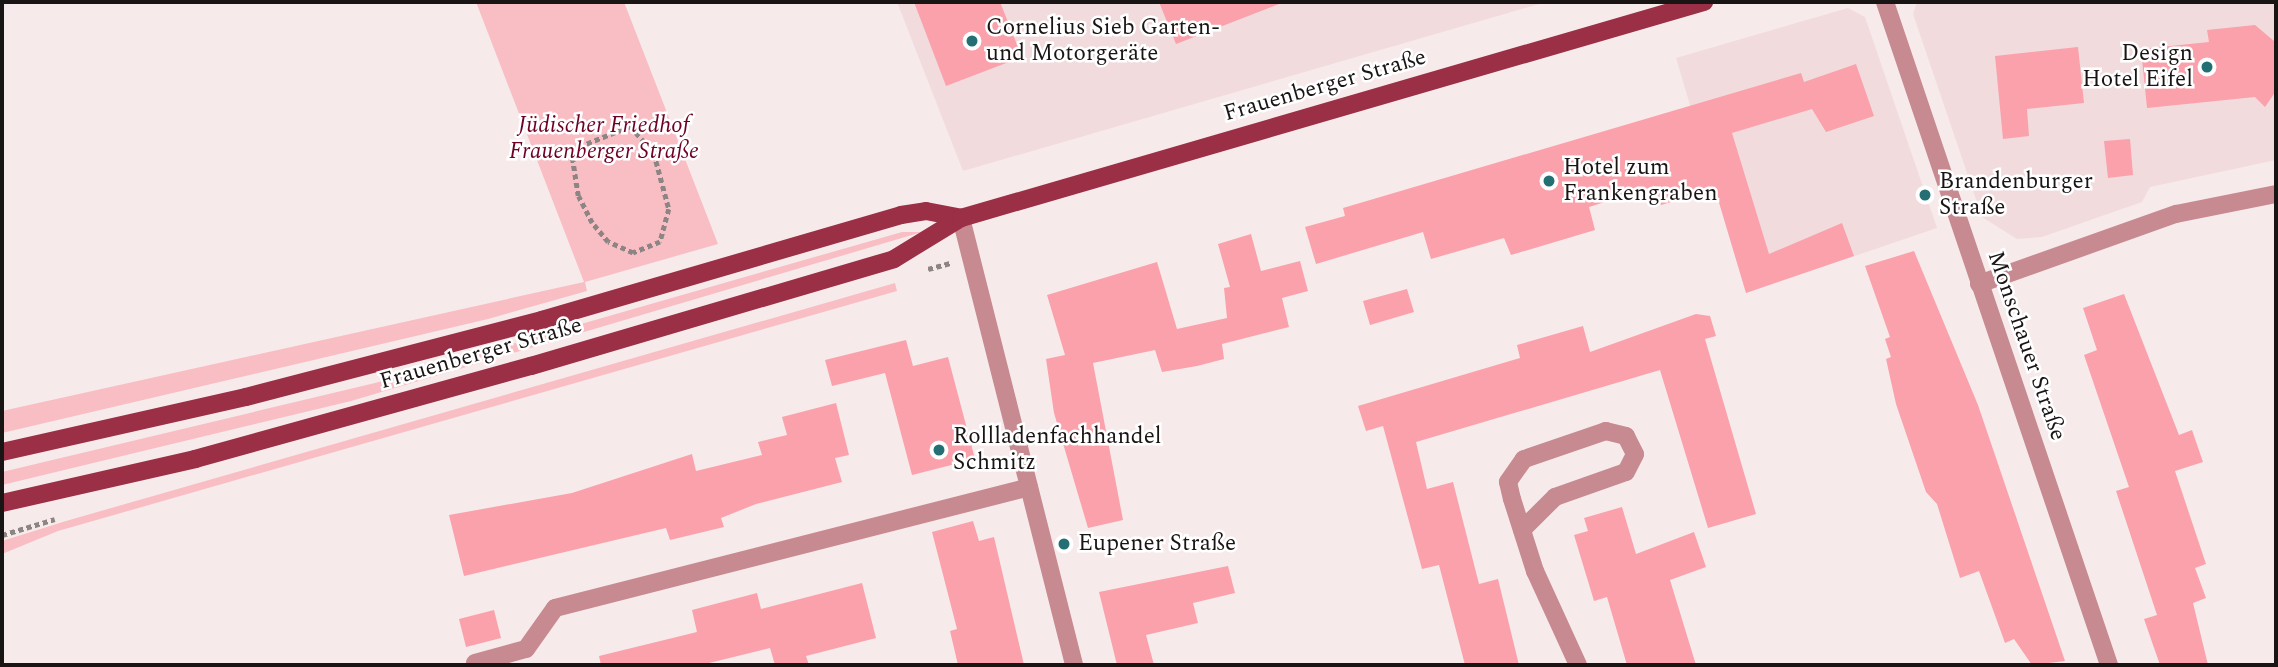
<!DOCTYPE html>
<html>
<head>
<meta charset="utf-8">
<style>
  body { margin:0 }
  #map { position:relative; width:2278px; height:667px; overflow:hidden; background:#f7eaeb; font-family:Spectral,serif }
  div>[style] { position:absolute }
  [style*='--x'] { left:calc(var(--x)*1px); top:calc(var(--y)*1px); width:calc(var(--w)*1px); rotate:calc(var(--a)*1deg) }
  .built>* { inset:0; background:#f2dbdd }
  .green>* { inset:0; background:#f8bec4 }
  .building>* { inset:0; background:#faa1ab }
  .path>* { height:4.5px; margin-top:-2.25px; transform-origin:0; background:repeating-linear-gradient(90deg,#8d8484 0 5px,transparent 0 8.5px) }
  .minor>* { height:18px; margin:-9px; padding:0 9px; transform-origin:9px; border-radius:9px; background:#c78a90 }
  .primary>* { height:18px; margin:-9px; padding:0 9px; transform-origin:9px; border-radius:9px; background:#9a2f45 }
  .dots>* { width:19px; height:19px; translate:-50% -50%; box-sizing:border-box; border:4px solid #fff; border-radius:50% }
  span { translate:-50% -50%; white-space:nowrap; text-align:center; line-height:1.15; -webkit-text-stroke:5px #fff; paint-order:stroke }
  .poi-label { font-size:23px; color:#1a1515 }
  .left { translate:0 -50%; text-align:left }
  .right { translate:-100% -50%; text-align:right }
  .street-label { font-size:23px; color:#1a1515 }
  .park-label { font-size:23px; color:#6d0024; font-style:italic }
  .frame { position:absolute; inset:0; border:4px solid #1a1515; pointer-events:none }
</style>
</head>
<body>
<div id="map">
  <div class="built">
    <div style="clip-path:polygon(897px 2px,1546px 2px,963px 171px)"></div>
    <div style="clip-path:polygon(1917px 2px,2276px 2px,2276px 160px,2150px 187px,2142px 202px,2042px 237px,2017px 239px,1982px 217px,1913px 14px)"></div>
    <div style="clip-path:polygon(1848px 8px,1865px 17px,1937px 228px,1746px 293px,1676px 58px)"></div>
  </div>
  <div class="green">
    <div style="clip-path:polygon(476px 2px,624px 2px,718px 244px,585px 282px,587px 291px,488px 319px,2px 433px,2px 411px,584px 282px)"></div>
    <div style="clip-path:polygon(902px 232px,922px 232px,351px 401px,2px 485px,2px 472px,375px 383px)"></div>
    <div style="clip-path:polygon(895px 283px,897px 291px,58px 531px,2px 554px,2px 541px,66px 521px)"></div>
  </div>
  <div class="building">
    <div style="clip-path:polygon(914px 2px,1000px 2px,1022px 57px,946px 86px)"></div>
    <div style="clip-path:polygon(1159px 2px,1279px 2px,1279px 4px,1176px 44px)"></div>
    <div style="clip-path:polygon(2255px 25px,2274px 41px,2276px 91px,2265px 107px,2255px 97px,2147px 108px,2141px 49px,2209px 42px,2207px 30px)"></div>
    <div style="clip-path:polygon(2078px 47px,2084px 103px,2027px 109px,2029px 136px,2003px 139px,1995px 56px)"></div>
    <div style="clip-path:polygon(1856px 64px,1874px 116px,1826px 132px,1812px 109px,1732px 133px,1769px 254px,1842px 223px,1854px 256px,1746px 293px,1715px 189px,1661px 205px,1655px 186px,1589px 207px,1595px 230px,1511px 255px,1504px 238px,1431px 259px,1423px 232px,1316px 264px,1305px 227px,1345px 216px,1343px 208px,1801px 73px,1804px 82px)"></div>
    <div style="clip-path:polygon(2130px 139px,2133px 175px,2108px 178px,2104px 141px)"></div>
    <div style="clip-path:polygon(1251px 234px,1261px 271px,1300px 261px,1308px 291px,1282px 298px,1289px 327px,1222px 344px,1224px 359px,1197px 366px,1162px 372px,1155px 350px,1093px 363px,1123px 520px,1088px 528px,1054px 413px,1046px 359px,1065px 355px,1047px 295px,1157px 262px,1177px 329px,1227px 318px,1224px 288px,1230px 287px,1218px 244px)"></div>
    <div style="clip-path:polygon(1914px 251px,1978px 405px,2065px 661px,2032px 665px,2014px 639px,2005px 643px,1979px 571px,1960px 578px,1937px 504px,1926px 492px,1896px 404px,1886px 359px,1891px 357px,1885px 339px,1890px 337px,1865px 266px)"></div>
    <div style="clip-path:polygon(1407px 289px,1414px 312px,1370px 325px,1363px 301px)"></div>
    <div style="clip-path:polygon(2124px 294px,2179px 435px,2192px 430px,2203px 462px,2175px 471px,2206px 564px,2195px 568px,2206px 598px,2193px 603px,2208px 665px,2160px 665px,2144px 619px,2157px 615px,2116px 491px,2129px 487px,2084px 355px,2097px 350px,2083px 308px)"></div>
    <div style="clip-path:polygon(1696px 314px,1710px 316px,1716px 336px,1705px 339px,1756px 514px,1708px 528px,1660px 370px,1416px 442px,1427px 489px,1453px 482px,1479px 584px,1498px 579px,1519px 665px,1465px 665px,1439px 565px,1422px 569px,1383px 426px,1366px 431px,1358px 406px,1520px 358px,1517px 345px,1583px 326px,1590px 352px)"></div>
    <div style="clip-path:polygon(906px 340px,913px 366px,948px 357px,975px 459px,912px 475px,885px 373px,832px 386px,825px 360px)"></div>
    <div style="clip-path:polygon(836px 403px,849px 455px,835px 458px,842px 482px,756px 504px,721px 518px,724px 527px,670px 540px,666px 528px,464px 576px,449px 515px,572px 493px,692px 454px,696px 471px,762px 455px,758px 442px,787px 435px,782px 417px)"></div>
    <div style="clip-path:polygon(1622px 507px,1636px 554px,1694px 532px,1706px 567px,1670px 580px,1696px 665px,1627px 665px,1607px 597px,1594px 601px,1574px 535px,1588px 531px,1584px 518px)"></div>
    <div style="clip-path:polygon(973px 521px,979px 541px,994px 537px,1024px 665px,958px 665px,950px 631px,957px 629px,932px 532px)"></div>
    <div style="clip-path:polygon(1228px 566px,1235px 593px,1193px 603px,1198px 623px,1146px 635px,1154px 665px,1117px 665px,1099px 592px)"></div>
    <div style="clip-path:polygon(862px 583px,876px 638px,806px 656px,809px 665px,775px 665px,770px 648px,701px 665px,601px 665px,599px 656px,697px 632px,692px 610px,757px 593px,761px 609px)"></div>
    <div style="clip-path:polygon(494px 610px,501px 638px,466px 647px,459px 619px)"></div>
  </div>
  <div class="path">
    <div style="--x:630;--y:126;--w:36;--a:48"></div>
    <div style="--x:654;--y:153;--w:58;--a:75"></div>
    <div style="--x:669;--y:209;--w:34;--a:105"></div>
    <div style="--x:660;--y:242;--w:29;--a:158"></div>
    <div style="--x:633;--y:253;--w:27;--a:-156"></div>
    <div style="--x:608;--y:242;--w:25;--a:-130"></div>
    <div style="--x:592;--y:223;--w:30;--a:-117"></div>
    <div style="--x:578;--y:196;--w:47;--a:-98.7"></div>
    <div style="--x:571;--y:150;--w:64;--a:-22.1"></div>
    <div style="--x:928;--y:269;--w:23;--a:-15"></div>
    <div style="--x:2;--y:535;--w:55;--a:-16.8"></div>
  </div>
  <div class="minor">
    <div style="--x:1885;--y:2;--w:700;--a:71.33"></div>
    <div style="--x:961;--y:218;--w:461;--a:75.8"></div>
    <div style="--x:1979;--y:284;--w:209;--a:-19.6"></div>
    <div style="--x:2176;--y:214;--w:102;--a:-11.3"></div>
    <div style="--x:1522;--y:530;--w:47;--a:-45"></div>
    <div style="--x:1555;--y:497;--w:75;--a:-19.4"></div>
    <div style="--x:1626;--y:472;--w:20;--a:-63"></div>
    <div style="--x:1635;--y:454;--w:20;--a:-117"></div>
    <div style="--x:1626;--y:436;--w:21;--a:-166"></div>
    <div style="--x:1606;--y:431;--w:87;--a:161.1"></div>
    <div style="--x:1524;--y:459;--w:28;--a:125"></div>
    <div style="--x:1508;--y:482;--w:17;--a:77"></div>
    <div style="--x:1512;--y:499;--w:76;--a:72.3"></div>
    <div style="--x:1535;--y:571;--w:103;--a:65.4"></div>
    <div style="--x:475;--y:663;--w:53;--a:-15.4"></div>
    <div style="--x:526;--y:649;--w:50;--a:-54.7"></div>
    <div style="--x:555;--y:608;--w:489;--a:-14.3"></div>
  </div>
  <div class="primary">
    <div style="--x:2;--y:452;--w:250;--a:-12.7"></div>
    <div style="--x:246;--y:397;--w:306;--a:-14.6"></div>
    <div style="--x:542;--y:320;--w:374;--a:-16.3"></div>
    <div style="--x:901;--y:215;--w:25;--a:-9"></div>
    <div style="--x:926;--y:211;--w:36;--a:11"></div>
    <div style="--x:2;--y:503;--w:198;--a:-12.8"></div>
    <div style="--x:195;--y:459;--w:349;--a:-15.5"></div>
    <div style="--x:531;--y:366;--w:378;--a:-16.4"></div>
    <div style="--x:894;--y:259;--w:79;--a:-31.5"></div>
    <div style="--x:961;--y:218;--w:774;--a:-16.21"></div>
  </div>
  <div class="dots">
    <div style="left:972px;top:41px;background:#246f73"></div>
    <div style="left:2207px;top:67px;background:#246f73"></div>
    <div style="left:1549px;top:181px;background:#246f73"></div>
    <div style="left:1925px;top:195px;background:#246f73"></div>
    <div style="left:939px;top:450px;background:#246f73"></div>
    <div style="left:1064px;top:544px;background:#246f73"></div>
  </div>
  <div class="poi-label">
    <span class="left" style="left:986px;top:41px">Cornelius Sieb Garten-<br>und Motorgeräte</span>
    <span class="right" style="left:2193px;top:67px">Design<br>Hotel Eifel</span>
    <span class="left" style="left:1563px;top:181px">Hotel zum<br>Frankengraben</span>
    <span class="left" style="left:1939px;top:195px">Brandenburger<br>Straße</span>
    <span class="left" style="left:953px;top:450px">Rollladenfachhandel<br>Schmitz</span>
    <span class="left" style="left:1078px;top:544px">Eupener Straße</span>
  </div>
  <div class="street-label">
    <span style="left:1325px;top:86px;rotate:-16deg">Frauenberger Straße</span>
    <span style="left:2026px;top:346px;rotate:71deg">Monschauer Straße</span>
    <span style="left:481px;top:354px;rotate:-16deg">Frauenberger Straße</span>
  </div>
  <div class="park-label">
    <span style="left:604px;top:139px">Jüdischer Friedhof<br>Frauenberger Straße</span>
  </div>
  <div class="frame"></div>
</div>
</body>
</html>
